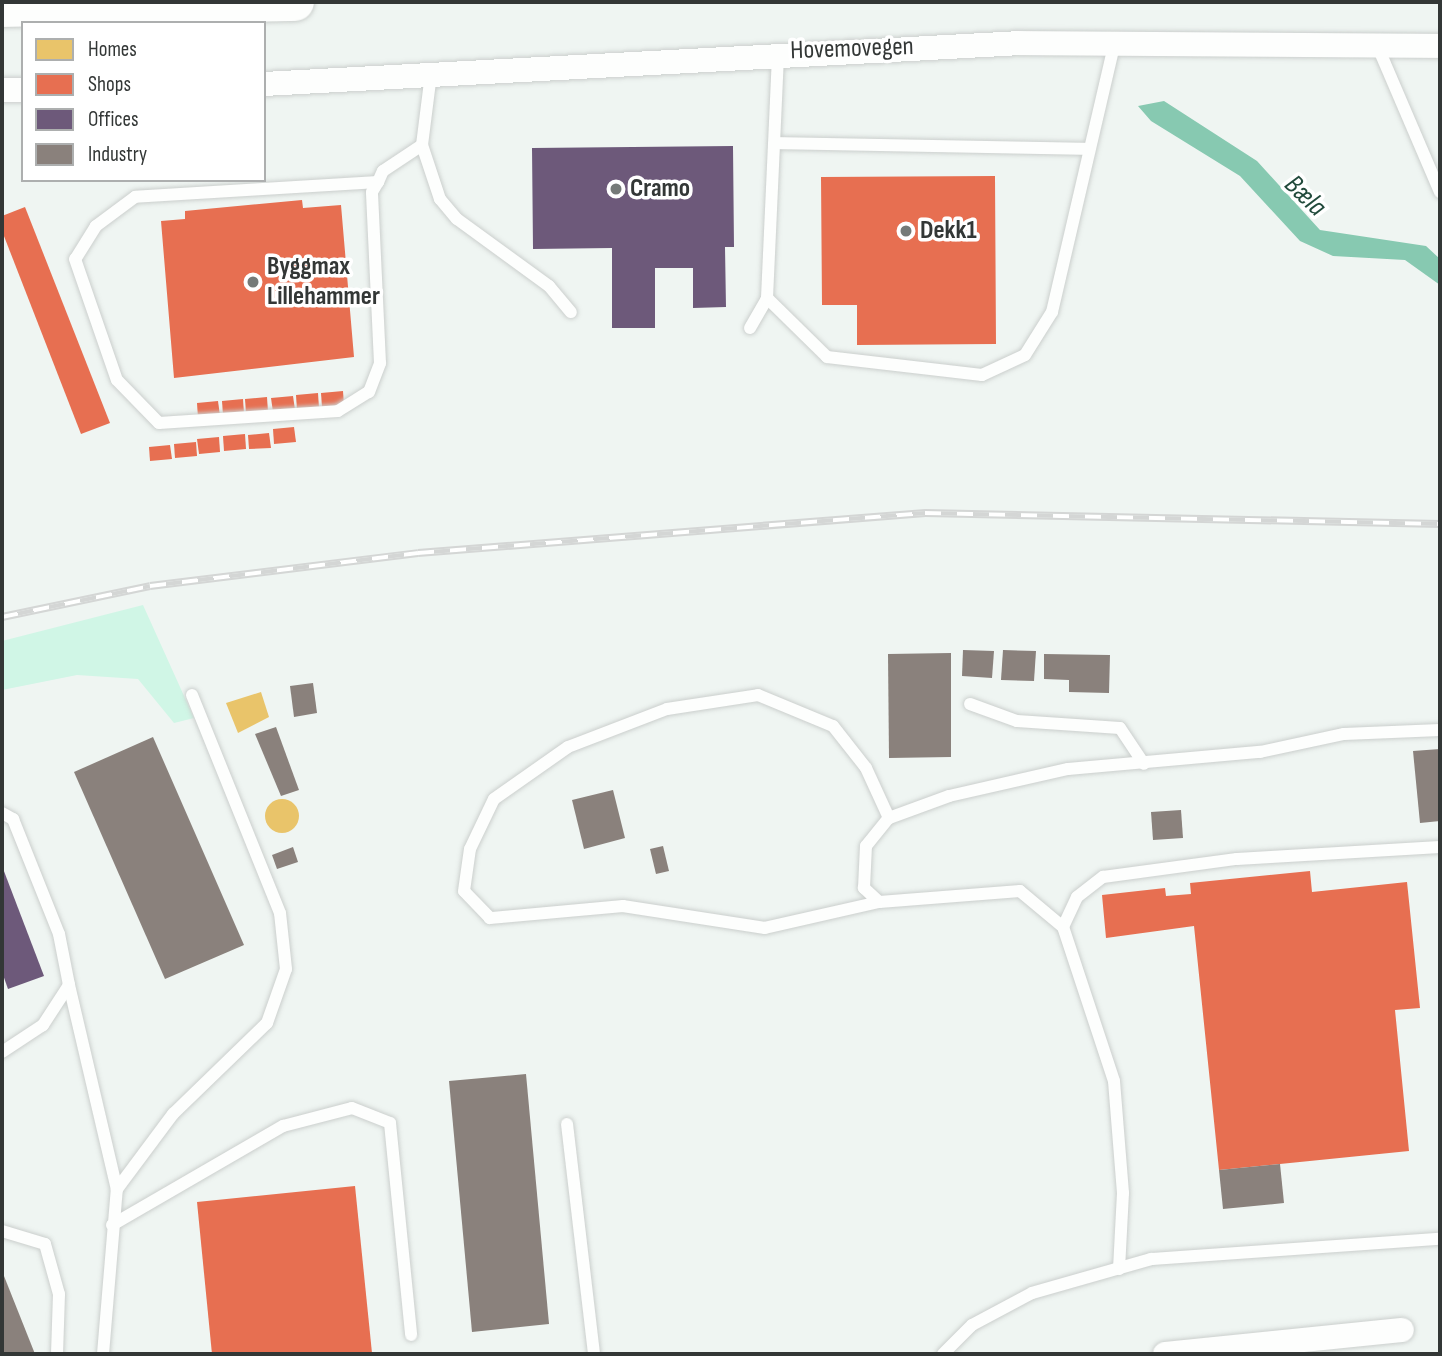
<!DOCTYPE html>
<html>
<head>
<meta charset="utf-8">
<style>
  body { margin:0 }
  #map { position:relative; width:1442px; height:1356px; overflow:hidden; background:#eff5f2; font-family:"Sofia Sans Condensed",sans-serif }
  div>[style] { position:absolute }
  [style*='--x'] { left:calc(var(--x)*1px); top:calc(var(--y)*1px); width:calc(var(--w)*1px); rotate:calc(var(--a)*1deg) }
  .green>* { inset:0; background:#d0f6e6 }
  .water>* { inset:0; background:#87c9b1 }
  .homes>* { inset:0; background:#e9c46a }
  .round { border-radius:50% }
  .shops>* { inset:0; background:#e76f51 }
  .offices>* { inset:0; background:#6d597a }
  .industry>* { inset:0; background:#8a817c }
  .roads { filter:drop-shadow(0 0 2px #cbcfcd) drop-shadow(0 0 2px #cbcfcd) }
  .lane>* { height:12px; margin:-6px; padding:0 6px; transform-origin:6px; border-radius:6px; background:#fdfefd }
  .street>* { height:24px; margin:-12px; padding:0 12px; transform-origin:12px; border-radius:12px; background:#fdfefd }
  .highway>* { height:38px; margin:-19px; padding:0 19px; transform-origin:19px; border-radius:19px; background:#fdfefd }
  .rail>* { height:8px; margin-top:-4px; transform-origin:0; background:repeating-linear-gradient(90deg,#fff 0 16px,#d4d6d5 0 32px); box-sizing:border-box; border-block:2px solid #d4d6d5 }
  .dots>* { width:19px; height:19px; translate:-50% -50%; box-sizing:border-box; border:4px solid #fff; border-radius:50% }
  span { translate:-50% -50%; white-space:nowrap; text-align:center; line-height:1.15; -webkit-text-stroke:7px #fff; paint-order:stroke }
  .street-label { font-size:26px; color:#333736 }
  .poi-label { font-size:26px; color:#333736; font-weight:700 }
  .left { translate:0 -50%; text-align:left }
  .water-label { font-size:28px; color:#214a3b; font-style:italic }
  .frame { position:absolute; inset:0; border:4px solid #333736; pointer-events:none }
  .legend { position:absolute; left:21px; top:21px; width:245px; height:161px; box-sizing:border-box; background:#fff; border:2px solid #adafaf; margin:0; padding:9px 12px; list-style:none; font-size:21px; color:#333736 }
  .legend li { display:flex; align-items:center; gap:14px; height:35px }
  .legend b { width:35px; border:2px solid #adafaf }
</style>
</head>
<body>
<div id="map">
  <div class="green">
    <div style="clip-path:polygon(143px 605px,194px 718px,174px 723px,138px 679px,77px 675px,2px 690px,2px 641px)"></div>
  </div>
  <div class="water">
    <div style="clip-path:polygon(1164px 101px,1257px 161px,1320px 230px,1426px 246px,1440px 259px,1440px 285px,1405px 260px,1333px 256px,1300px 241px,1240px 176px,1151px 121px,1138px 106px)"></div>
  </div>
  <div class="homes">
    <div style="clip-path:polygon(261px 692px,269px 717px,238px 733px,226px 703px)"></div>
    <div class="round" style="left:265px;top:799px;width:34px;height:34px"></div>
  </div>
  <div class="shops">
    <div style="clip-path:polygon(995px 176px,996px 344px,857px 345px,857px 305px,822px 305px,821px 177px)"></div>
    <div style="clip-path:polygon(302px 200px,303px 208px,341px 205px,354px 357px,174px 378px,161px 221px,185px 219px,185px 211px)"></div>
    <div style="clip-path:polygon(25px 207px,110px 423px,81px 434px,2px 231px,2px 216px)"></div>
    <div style="clip-path:polygon(343px 391px,344px 405px,322px 407px,321px 393px)"></div>
    <div style="clip-path:polygon(318px 393px,319px 408px,297px 410px,296px 395px)"></div>
    <div style="clip-path:polygon(293px 396px,295px 410px,273px 412px,271px 398px)"></div>
    <div style="clip-path:polygon(267px 397px,268px 412px,246px 413px,245px 399px)"></div>
    <div style="clip-path:polygon(243px 399px,244px 414px,223px 415px,222px 401px)"></div>
    <div style="clip-path:polygon(218px 401px,220px 416px,198px 418px,197px 403px)"></div>
    <div style="clip-path:polygon(294px 427px,296px 442px,274px 444px,273px 429px)"></div>
    <div style="clip-path:polygon(269px 433px,271px 448px,249px 449px,248px 435px)"></div>
    <div style="clip-path:polygon(245px 434px,246px 449px,224px 451px,223px 436px)"></div>
    <div style="clip-path:polygon(219px 437px,220px 452px,199px 454px,197px 439px)"></div>
    <div style="clip-path:polygon(196px 442px,197px 456px,175px 458px,174px 444px)"></div>
    <div style="clip-path:polygon(170px 445px,172px 459px,150px 461px,149px 447px)"></div>
    <div style="clip-path:polygon(1310px 871px,1312px 892px,1407px 882px,1420px 1008px,1395px 1010px,1409px 1151px,1219px 1170px,1194px 926px,1106px 938px,1102px 895px,1165px 888px,1166px 896px,1191px 894px,1190px 883px)"></div>
    <div style="clip-path:polygon(355px 1186px,372px 1353px,212px 1354px,197px 1202px)"></div>
  </div>
  <div class="offices">
    <div style="clip-path:polygon(733px 146px,734px 247px,725px 247px,726px 307px,693px 308px,693px 268px,655px 268px,655px 328px,612px 328px,612px 248px,533px 249px,532px 148px)"></div>
    <div style="clip-path:polygon(2px 866px,44px 976px,8px 989px,2px 972px)"></div>
  </div>
  <div class="industry">
    <div style="clip-path:polygon(963px 650px,994px 651px,992px 678px,962px 676px)"></div>
    <div style="clip-path:polygon(1003px 650px,1036px 651px,1034px 681px,1001px 680px)"></div>
    <div style="clip-path:polygon(951px 653px,951px 757px,889px 758px,888px 654px)"></div>
    <div style="clip-path:polygon(1044px 654px,1110px 655px,1109px 693px,1069px 692px,1069px 680px,1044px 679px)"></div>
    <div style="clip-path:polygon(313px 683px,317px 713px,294px 717px,290px 686px)"></div>
    <div style="clip-path:polygon(276px 727px,299px 790px,281px 796px,255px 734px)"></div>
    <div style="clip-path:polygon(153px 737px,244px 945px,165px 979px,74px 772px)"></div>
    <div style="clip-path:polygon(1440px 749px,1440px 821px,1420px 823px,1413px 751px)"></div>
    <div style="clip-path:polygon(613px 790px,625px 838px,584px 849px,572px 800px)"></div>
    <div style="clip-path:polygon(1181px 810px,1183px 838px,1153px 840px,1151px 812px)"></div>
    <div style="clip-path:polygon(663px 846px,669px 871px,656px 874px,650px 849px)"></div>
    <div style="clip-path:polygon(293px 847px,298px 862px,277px 869px,272px 855px)"></div>
    <div style="clip-path:polygon(526px 1074px,549px 1324px,472px 1332px,449px 1081px)"></div>
    <div style="clip-path:polygon(1280px 1164px,1284px 1203px,1223px 1209px,1219px 1170px)"></div>
    <div style="clip-path:polygon(2px 1271px,35px 1354px,2px 1354px)"></div>
  </div>
  <div class="roads">
    <div class="lane">
      <div style="--x:1377;--y:45;--w:160;--a:66.8"></div>
      <div style="--x:778;--y:143;--w:311;--a:1.1"></div>
      <div style="--x:422;--y:145;--w:57;--a:71.6"></div>
      <div style="--x:440;--y:199;--w:26;--a:50"></div>
      <div style="--x:457;--y:219;--w:114;--a:36.1"></div>
      <div style="--x:549;--y:286;--w:34;--a:50"></div>
      <div style="--x:378;--y:182;--w:243;--a:176.5"></div>
      <div style="--x:135;--y:197;--w:49;--a:143.4"></div>
      <div style="--x:96;--y:226;--w:39;--a:122"></div>
      <div style="--x:75;--y:259;--w:128;--a:70.9"></div>
      <div style="--x:117;--y:380;--w:60;--a:45.7"></div>
      <div style="--x:159;--y:423;--w:179;--a:-3.8"></div>
      <div style="--x:338;--y:411;--w:36;--a:-32"></div>
      <div style="--x:369;--y:392;--w:31;--a:-69"></div>
      <div style="--x:380;--y:363;--w:171;--a:-92.7"></div>
      <div style="--x:372;--y:192;--w:12;--a:-59"></div>
      <div style="--x:378;--y:182;--w:12;--a:-66"></div>
      <div style="--x:383;--y:171;--w:47;--a:-33.7"></div>
      <div style="--x:422;--y:145;--w:72;--a:-82.8"></div>
      <div style="--x:767;--y:298;--w:84;--a:44.5"></div>
      <div style="--x:827;--y:357;--w:156;--a:6.6"></div>
      <div style="--x:982;--y:375;--w:47;--a:-24.9"></div>
      <div style="--x:1025;--y:355;--w:51;--a:-57.9"></div>
      <div style="--x:1052;--y:312;--w:274;--a:-76.9"></div>
      <div style="--x:750;--y:328;--w:34;--a:-60"></div>
      <div style="--x:767;--y:298;--w:245;--a:-87.4"></div>
      <div style="--x:970;--y:704;--w:50;--a:19.9"></div>
      <div style="--x:1017;--y:721;--w:103;--a:3.9"></div>
      <div style="--x:1120;--y:728;--w:43;--a:56.3"></div>
      <div style="--x:2;--y:813;--w:13;--a:29"></div>
      <div style="--x:13;--y:819;--w:124;--a:68.2"></div>
      <div style="--x:59;--y:934;--w:52;--a:78.9"></div>
      <div style="--x:69;--y:985;--w:48;--a:123"></div>
      <div style="--x:43;--y:1025;--w:49;--a:146.6"></div>
      <div style="--x:879;--y:902;--w:117;--a:167.2"></div>
      <div style="--x:765;--y:928;--w:144;--a:-171.2"></div>
      <div style="--x:623;--y:906;--w:134;--a:174.8"></div>
      <div style="--x:490;--y:918;--w:37;--a:-134"></div>
      <div style="--x:464;--y:891;--w:42;--a:-81.9"></div>
      <div style="--x:470;--y:849;--w:55;--a:-64.4"></div>
      <div style="--x:494;--y:799;--w:90;--a:-35.1"></div>
      <div style="--x:568;--y:747;--w:106;--a:-21"></div>
      <div style="--x:667;--y:709;--w:92;--a:-8.7"></div>
      <div style="--x:758;--y:695;--w:81;--a:22.5"></div>
      <div style="--x:833;--y:726;--w:53;--a:51.8"></div>
      <div style="--x:866;--y:768;--w:55;--a:65.3"></div>
      <div style="--x:1063;--y:927;--w:33;--a:-65"></div>
      <div style="--x:1077;--y:897;--w:33;--a:-38"></div>
      <div style="--x:1103;--y:877;--w:135;--a:-7.7"></div>
      <div style="--x:1237;--y:859;--w:203;--a:-3.4"></div>
      <div style="--x:69;--y:985;--w:210;--a:76.8"></div>
      <div style="--x:567;--y:1124;--w:232;--a:83.3"></div>
      <div style="--x:112;--y:1225;--w:198;--a:-30.1"></div>
      <div style="--x:283;--y:1126;--w:71;--a:-14.6"></div>
      <div style="--x:352;--y:1108;--w:41;--a:21.5"></div>
      <div style="--x:390;--y:1123;--w:213;--a:84.3"></div>
      <div style="--x:2;--y:1231;--w:45;--a:16.8"></div>
      <div style="--x:45;--y:1244;--w:52;--a:74.4"></div>
      <div style="--x:59;--y:1294;--w:60;--a:91.9"></div>
      <div style="--x:1119;--y:1269;--w:76;--a:-87"></div>
      <div style="--x:1123;--y:1193;--w:112;--a:-94.6"></div>
      <div style="--x:1114;--y:1081;--w:162;--a:-108.3"></div>
      <div style="--x:1063;--y:927;--w:56;--a:-140.1"></div>
      <div style="--x:1020;--y:891;--w:141;--a:175.5"></div>
      <div style="--x:879;--y:902;--w:21;--a:-137"></div>
      <div style="--x:864;--y:888;--w:42;--a:-87.3"></div>
      <div style="--x:866;--y:846;--w:36;--a:-51"></div>
      <div style="--x:889;--y:818;--w:64;--a:-20.1"></div>
      <div style="--x:949;--y:796;--w:122;--a:-12.8"></div>
      <div style="--x:1068;--y:769;--w:193;--a:-5.1"></div>
      <div style="--x:1260;--y:752;--w:86;--a:-12.1"></div>
      <div style="--x:1344;--y:734;--w:96;--a:-2.4"></div>
      <div style="--x:103;--y:1354;--w:166;--a:-85.2"></div>
      <div style="--x:117;--y:1189;--w:94;--a:-53.3"></div>
      <div style="--x:173;--y:1114;--w:131;--a:-44.1"></div>
      <div style="--x:267;--y:1023;--w:57;--a:-70.6"></div>
      <div style="--x:286;--y:969;--w:56;--a:-96.1"></div>
      <div style="--x:280;--y:913;--w:235;--a:-112"></div>
      <div style="--x:943;--y:1354;--w:41;--a:-45"></div>
      <div style="--x:972;--y:1325;--w:68;--a:-28.1"></div>
      <div style="--x:1032;--y:1293;--w:124;--a:-15.9"></div>
      <div style="--x:1151;--y:1259;--w:290;--a:-4"></div>
    </div>
    <div class="street">
      <div style="--x:264;--y:84;--w:757;--a:-3.1"></div>
      <div style="--x:1020;--y:43;--w:420;--a:0.4"></div>
      <div style="--x:2;--y:90;--w:21;--a:0"></div>
      <div style="--x:1165;--y:1354;--w:238;--a:-5.8"></div>
    </div>
    <div class="highway">
      <div style="--x:2;--y:8;--w:293;--a:-1.2"></div>
    </div>
  </div>
  <div class="rail">
    <div style="--x:2;--y:617;--w:151;--a:-11.8"></div>
    <div style="--x:150;--y:586;--w:270;--a:-7"></div>
    <div style="--x:418;--y:553;--w:509;--a:-4.51"></div>
    <div style="--x:925;--y:513;--w:515;--a:1.22"></div>
  </div>
  <div class="dots">
    <div style="left:616px;top:189px;background:#757a78"></div>
    <div style="left:906px;top:231px;background:#757a78"></div>
    <div style="left:253px;top:282px;background:#757a78"></div>
  </div>
  <div class="street-label">
    <span style="left:852px;top:49px;rotate:-2deg">Hovemovegen</span>
  </div>
  <div class="poi-label">
    <span class="left" style="left:630px;top:189px">Cramo</span>
    <span class="left" style="left:920px;top:231px">Dekk1</span>
    <span class="left" style="left:267px;top:282px">Byggmax<br>Lillehammer</span>
  </div>
  <div class="water-label">
    <span style="left:1305px;top:196px;rotate:44deg">Bæla</span>
  </div>
  <div class="frame"></div>
  <ul class="legend">
  <li><b style="height:19px;background:#e9c46a"></b>Homes</li>
  <li><b style="height:19px;background:#e76f51"></b>Shops</li>
  <li><b style="height:19px;background:#6d597a"></b>Offices</li>
  <li><b style="height:19px;background:#8a817c"></b>Industry</li>
  </ul>
</div>
</body>
</html>
